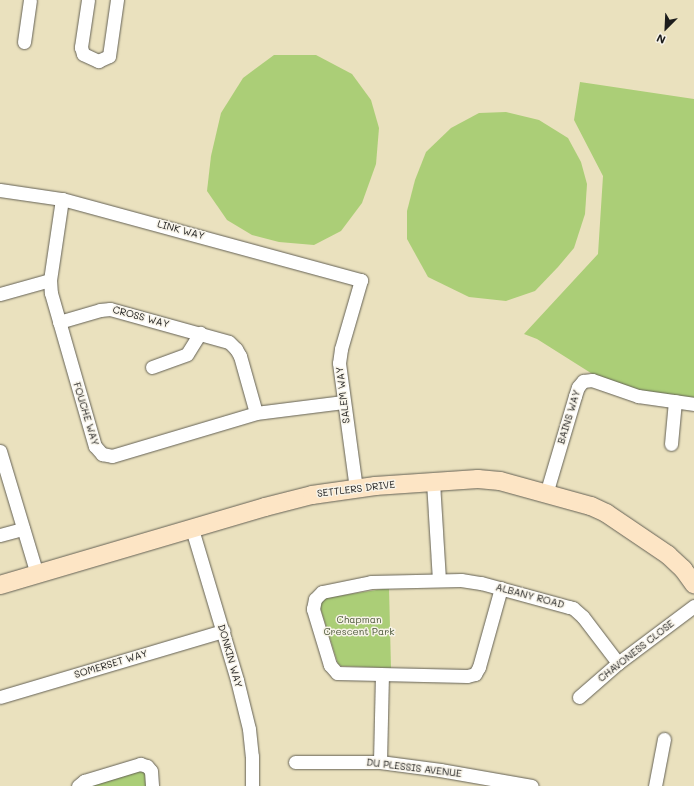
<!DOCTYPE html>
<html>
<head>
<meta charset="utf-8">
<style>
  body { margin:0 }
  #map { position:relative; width:694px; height:786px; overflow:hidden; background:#eae1be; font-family:Mali,sans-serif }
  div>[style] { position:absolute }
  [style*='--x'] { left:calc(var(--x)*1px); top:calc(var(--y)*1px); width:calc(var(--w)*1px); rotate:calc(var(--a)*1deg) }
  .green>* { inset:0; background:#abce77 }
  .roads { filter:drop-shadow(0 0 1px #646155) drop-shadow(0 0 1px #646155) }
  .street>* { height:13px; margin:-6.5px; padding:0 6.5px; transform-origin:6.5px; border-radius:6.5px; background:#fff }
  .secondary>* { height:18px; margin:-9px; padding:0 9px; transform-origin:9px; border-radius:9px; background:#fde5c5 }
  span { translate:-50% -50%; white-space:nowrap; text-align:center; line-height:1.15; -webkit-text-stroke:3px #f7f3e8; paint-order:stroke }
  .street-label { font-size:10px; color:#1c1c1c }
  .park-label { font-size:10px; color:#4e5a3c }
  .north { position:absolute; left:646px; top:8px; width:40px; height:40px; -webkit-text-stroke:3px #f7f3e8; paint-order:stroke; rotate:204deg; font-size:11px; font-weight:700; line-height:16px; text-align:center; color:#1c1c1c }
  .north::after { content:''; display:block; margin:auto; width:14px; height:18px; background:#1c1c1c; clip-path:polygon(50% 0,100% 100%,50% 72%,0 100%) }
</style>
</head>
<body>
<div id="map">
  <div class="green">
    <div style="clip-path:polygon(274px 55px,316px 55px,352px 74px,371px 100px,379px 128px,376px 164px,362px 203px,341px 231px,314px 245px,279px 242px,252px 235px,227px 220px,207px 191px,211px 156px,221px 113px,243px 78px)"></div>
    <div style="clip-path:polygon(580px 82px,694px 99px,694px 400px,644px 393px,594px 375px,537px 339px,524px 334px,598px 254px,603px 176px,574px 120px)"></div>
    <div style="clip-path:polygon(506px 112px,539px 120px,568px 138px,581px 162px,587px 184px,585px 214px,574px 248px,558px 267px,535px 291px,506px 301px,469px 297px,428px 277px,407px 239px,407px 211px,415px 180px,426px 152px,451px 128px,479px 113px)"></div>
    <div style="clip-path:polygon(389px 588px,391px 668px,341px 666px,338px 664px,320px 607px,321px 602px,325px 598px)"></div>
    <div style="clip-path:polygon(134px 769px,145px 771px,148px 786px,83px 786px)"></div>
  </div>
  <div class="roads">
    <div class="street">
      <div style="--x:88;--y:0;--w:48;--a:98.5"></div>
      <div style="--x:81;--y:47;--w:7;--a:74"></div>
      <div style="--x:83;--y:54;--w:17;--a:25"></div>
      <div style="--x:98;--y:61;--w:12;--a:-24"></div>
      <div style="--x:109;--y:56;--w:57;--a:-81.9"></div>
      <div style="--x:24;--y:42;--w:42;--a:-81.9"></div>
      <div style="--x:0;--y:190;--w:63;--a:8.3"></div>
      <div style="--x:62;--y:199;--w:310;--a:15.2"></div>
      <div style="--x:361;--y:280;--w:72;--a:106.2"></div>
      <div style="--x:341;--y:349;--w:14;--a:98"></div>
      <div style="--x:339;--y:363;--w:126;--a:82.3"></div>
      <div style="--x:62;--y:199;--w:82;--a:98.4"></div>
      <div style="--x:50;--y:280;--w:13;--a:86"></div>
      <div style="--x:51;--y:293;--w:159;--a:74"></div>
      <div style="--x:95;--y:446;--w:11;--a:49"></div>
      <div style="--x:102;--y:454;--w:10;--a:11"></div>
      <div style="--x:112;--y:456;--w:150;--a:-16.6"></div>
      <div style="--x:256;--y:413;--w:88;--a:-7.2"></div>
      <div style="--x:0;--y:294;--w:52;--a:-15.6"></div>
      <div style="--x:59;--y:322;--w:43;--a:-16.3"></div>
      <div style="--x:100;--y:310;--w:10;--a:-6"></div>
      <div style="--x:110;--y:309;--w:123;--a:15.5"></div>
      <div style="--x:229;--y:342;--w:10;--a:45"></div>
      <div style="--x:236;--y:349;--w:8;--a:60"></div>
      <div style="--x:240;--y:356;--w:59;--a:74.3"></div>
      <div style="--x:152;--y:367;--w:37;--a:-20"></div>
      <div style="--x:187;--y:354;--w:25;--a:-58"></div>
      <div style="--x:671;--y:444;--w:43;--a:-84.7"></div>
      <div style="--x:0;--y:451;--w:128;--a:73.3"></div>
      <div style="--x:433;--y:482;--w:98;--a:86.5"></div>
      <div style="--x:546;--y:494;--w:102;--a:-73.5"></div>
      <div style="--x:575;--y:396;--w:9;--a:-72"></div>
      <div style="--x:578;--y:387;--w:8;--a:-50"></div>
      <div style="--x:583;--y:381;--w:9;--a:-6"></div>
      <div style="--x:592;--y:380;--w:49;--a:19.2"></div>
      <div style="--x:638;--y:396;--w:57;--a:8.1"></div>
      <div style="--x:192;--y:529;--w:158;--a:73.4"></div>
      <div style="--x:237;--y:680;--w:50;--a:76.2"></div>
      <div style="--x:249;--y:729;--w:27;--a:84"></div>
      <div style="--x:252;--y:756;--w:30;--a:90"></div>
      <div style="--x:0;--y:535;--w:24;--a:-15"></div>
      <div style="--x:501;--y:588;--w:82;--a:105.6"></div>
      <div style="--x:479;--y:667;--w:8;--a:120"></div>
      <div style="--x:475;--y:674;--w:8;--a:166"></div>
      <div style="--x:467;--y:676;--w:130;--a:-178.7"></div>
      <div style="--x:337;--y:673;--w:11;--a:-131"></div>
      <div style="--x:330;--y:665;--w:59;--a:-106.9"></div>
      <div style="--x:313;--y:609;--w:10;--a:-79"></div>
      <div style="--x:315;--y:599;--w:10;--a:-45"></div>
      <div style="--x:322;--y:592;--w:50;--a:-11.5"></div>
      <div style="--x:371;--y:582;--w:90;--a:-1.3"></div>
      <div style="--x:461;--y:580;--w:20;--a:9"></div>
      <div style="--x:481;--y:583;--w:91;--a:15.3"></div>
      <div style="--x:569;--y:607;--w:4;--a:14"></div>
      <div style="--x:573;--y:608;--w:13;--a:42"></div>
      <div style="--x:583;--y:617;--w:58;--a:52.7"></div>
      <div style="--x:0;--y:697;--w:233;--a:-16.5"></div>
      <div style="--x:579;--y:697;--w:52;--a:-41.1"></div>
      <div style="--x:618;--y:663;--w:95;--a:-36.9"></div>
      <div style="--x:295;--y:762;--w:85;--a:0"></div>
      <div style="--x:380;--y:762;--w:61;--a:7.6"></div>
      <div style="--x:440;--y:770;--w:93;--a:9.9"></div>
      <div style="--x:380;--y:762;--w:87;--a:-88.7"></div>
      <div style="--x:78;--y:786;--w:8;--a:-40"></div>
      <div style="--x:84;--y:781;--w:59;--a:-16.9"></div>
      <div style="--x:140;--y:764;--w:7;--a:16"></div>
      <div style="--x:147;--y:766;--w:6;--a:51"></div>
      <div style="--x:151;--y:771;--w:15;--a:86"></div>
      <div style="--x:655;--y:786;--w:48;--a:-79.2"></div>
    </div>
    <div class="secondary">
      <div style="--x:0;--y:585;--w:276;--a:-16.4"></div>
      <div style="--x:265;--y:507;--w:49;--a:-14.3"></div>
      <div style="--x:312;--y:495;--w:64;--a:-8.1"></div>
      <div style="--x:375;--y:486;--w:103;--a:-3.9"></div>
      <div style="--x:478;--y:479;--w:22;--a:5"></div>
      <div style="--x:500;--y:481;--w:94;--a:15.4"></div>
      <div style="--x:591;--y:506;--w:17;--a:25"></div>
      <div style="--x:606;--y:513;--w:75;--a:34.1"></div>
      <div style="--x:668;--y:555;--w:21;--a:43"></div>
      <div style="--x:683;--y:569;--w:19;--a:54"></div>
    </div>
  </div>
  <div class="street-label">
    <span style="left:181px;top:230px;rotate:15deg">LINK WAY</span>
    <span style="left:141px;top:317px;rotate:15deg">CROSS WAY</span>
    <span style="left:343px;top:395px;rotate:-97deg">SALEM WAY</span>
    <span style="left:86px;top:414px;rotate:73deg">FOUCHE WAY</span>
    <span style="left:569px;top:417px;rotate:-73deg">BAINS WAY</span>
    <span style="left:356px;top:489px;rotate:-7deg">SETTLERS DRIVE</span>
    <span style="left:530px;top:596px;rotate:15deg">ALBANY ROAD</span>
    <span style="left:636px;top:651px;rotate:-38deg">CHAVONESS CLOSE</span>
    <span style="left:230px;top:656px;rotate:74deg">DONKIN WAY</span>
    <span style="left:111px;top:664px;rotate:-17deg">SOMERSET WAY</span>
    <span style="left:414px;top:768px;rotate:7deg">DU PLESSIS AVENUE</span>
  </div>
  <div class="park-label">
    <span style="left:359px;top:625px">Chapman<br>Crescent Park</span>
  </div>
  <div class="north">N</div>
</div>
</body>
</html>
